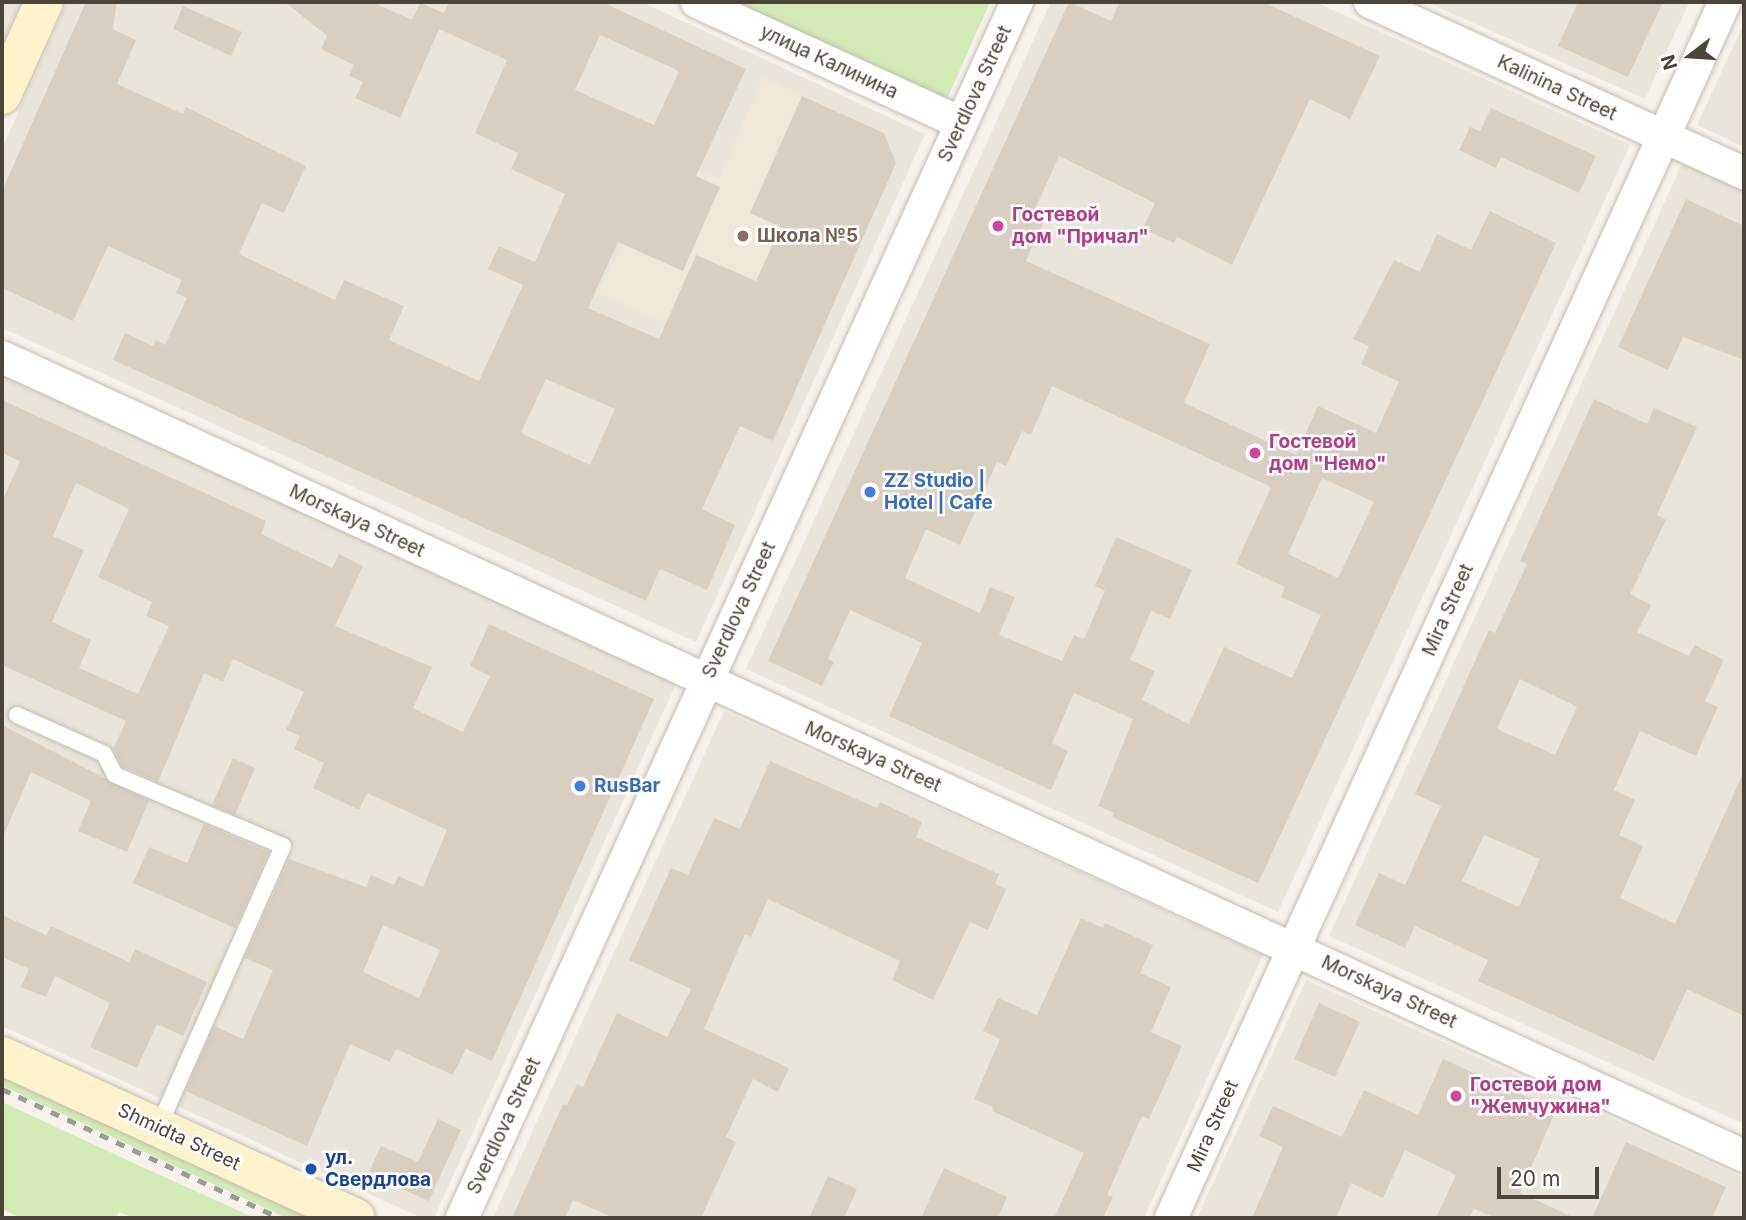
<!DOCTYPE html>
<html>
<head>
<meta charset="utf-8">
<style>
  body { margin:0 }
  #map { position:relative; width:1746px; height:1220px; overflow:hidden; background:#f6f3ec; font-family:Inter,sans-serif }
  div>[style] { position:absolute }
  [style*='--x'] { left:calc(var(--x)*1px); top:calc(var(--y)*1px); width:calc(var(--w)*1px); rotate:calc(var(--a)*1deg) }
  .residential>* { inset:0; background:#eae5da }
  .education>* { inset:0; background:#efe8d6 }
  .green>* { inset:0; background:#d2eab5 }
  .building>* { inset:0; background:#d8cfc1 }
  .roads { filter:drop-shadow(0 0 2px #c2bbae) drop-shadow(0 0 2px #c2bbae) }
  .lane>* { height:16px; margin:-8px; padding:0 8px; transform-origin:8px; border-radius:8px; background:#fff }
  .street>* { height:32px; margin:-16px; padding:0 16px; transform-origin:16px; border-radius:16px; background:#fff }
  .secondary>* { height:38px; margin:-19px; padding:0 19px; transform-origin:19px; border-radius:19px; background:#fff3cd }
  .rail>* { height:5px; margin-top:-2.5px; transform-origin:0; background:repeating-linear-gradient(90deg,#9a9a9a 0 9px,transparent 0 18px) }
  .dots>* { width:19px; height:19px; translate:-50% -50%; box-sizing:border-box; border:4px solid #fff; border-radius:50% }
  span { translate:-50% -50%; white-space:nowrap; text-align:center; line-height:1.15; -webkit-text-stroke:5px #fff; paint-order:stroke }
  .street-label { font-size:19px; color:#4b4439 }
  .hotel-label { font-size:19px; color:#b23c85; font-weight:700 }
  .left { translate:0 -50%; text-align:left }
  .education-label { font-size:19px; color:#785e54; font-weight:700 }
  .shop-label { font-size:19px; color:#366cbe; font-weight:700 }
  .transit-label { font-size:19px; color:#164399; font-weight:700 }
  .frame { position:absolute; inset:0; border:4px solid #4b4439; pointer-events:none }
  .north { position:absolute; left:1655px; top:21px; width:70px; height:70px; -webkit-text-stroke:5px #fff; paint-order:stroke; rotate:253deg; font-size:19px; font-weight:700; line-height:28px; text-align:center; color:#4b4439 }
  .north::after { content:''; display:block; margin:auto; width:24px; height:32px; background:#4b4439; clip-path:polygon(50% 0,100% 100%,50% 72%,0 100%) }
  .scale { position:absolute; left:1497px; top:1167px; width:102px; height:32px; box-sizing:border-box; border:4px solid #4b4439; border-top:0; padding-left:9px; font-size:21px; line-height:24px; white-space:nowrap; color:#4b4439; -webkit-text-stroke:5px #fff; paint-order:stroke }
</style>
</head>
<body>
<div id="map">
  <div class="residential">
    <div style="clip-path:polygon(2px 2px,21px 2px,2px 44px)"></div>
    <div style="clip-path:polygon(68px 2px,642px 2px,925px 134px,696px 642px,2px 328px,2px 148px)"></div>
    <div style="clip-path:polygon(1051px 2px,1315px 2px,1630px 145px,1278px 912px,746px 669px)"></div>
    <div style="clip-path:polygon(1426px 2px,1689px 2px,1645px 99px)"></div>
    <div style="clip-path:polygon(1744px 23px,1744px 147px,1697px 125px)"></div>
    <div style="clip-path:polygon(1683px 162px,1744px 189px,1744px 1124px,1329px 936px)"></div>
    <div style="clip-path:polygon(2px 373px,676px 684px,434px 1218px,422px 1218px,2px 1026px)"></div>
    <div style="clip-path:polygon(724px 711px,1263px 955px,1144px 1218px,493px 1218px)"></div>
    <div style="clip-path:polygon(1306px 980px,1744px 1178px,1744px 1218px,1197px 1218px)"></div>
  </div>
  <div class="education">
    <div style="clip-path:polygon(763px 77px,884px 133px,798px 382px,599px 293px,661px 154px,719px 179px)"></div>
  </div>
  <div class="green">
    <div style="clip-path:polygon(733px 2px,990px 2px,947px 99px)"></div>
    <div style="clip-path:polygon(2px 1077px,310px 1218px,287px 1218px,2px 1086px)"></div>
    <div style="clip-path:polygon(2px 1102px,140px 1166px,255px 1218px,134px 1218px,119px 1212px,116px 1218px,21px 1218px,2px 1209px)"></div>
  </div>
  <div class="building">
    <div style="clip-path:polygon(evenodd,86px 2px,117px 2px,113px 29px,136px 40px,117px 84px,183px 114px,186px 107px,306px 166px,284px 213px,262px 203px,239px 254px,335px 300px,344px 280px,404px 306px,389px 340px,479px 381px,523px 285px,488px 269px,499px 246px,535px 262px,565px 194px,511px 169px,518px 153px,475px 133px,507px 60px,439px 29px,400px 118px,355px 98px,363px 82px,349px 76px,354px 65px,321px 49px,327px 36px,285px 2px,372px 2px,412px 20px,420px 3px,444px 13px,449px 2px,602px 2px,746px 69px,696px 176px,720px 187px,683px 271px,618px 242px,588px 308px,659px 339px,696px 255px,756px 281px,781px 227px,750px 213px,802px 96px,884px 133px,896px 163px,773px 441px,740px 426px,702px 509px,735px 525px,707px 590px,660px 569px,646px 601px,113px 360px,125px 333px,153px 346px,156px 340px,165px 345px,187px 298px,176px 293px,182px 280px,108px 246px,73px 321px,2px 288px,2px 191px,86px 2px,600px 35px,679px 71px,654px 125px,575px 90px,600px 35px,86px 2px,546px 379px,615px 409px,590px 465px,521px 433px,546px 379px)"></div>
    <div style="clip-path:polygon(evenodd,1069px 2px,1111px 21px,1120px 2px,1263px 2px,1380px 56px,1350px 119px,1310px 99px,1232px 265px,1177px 237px,1174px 243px,1143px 229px,1155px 203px,1059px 156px,1034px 211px,1046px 216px,1026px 261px,1210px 344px,1184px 403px,1296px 455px,1318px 406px,1376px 433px,1399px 382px,1361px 364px,1369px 346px,1353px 339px,1394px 260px,1420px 272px,1437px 234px,1471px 250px,1490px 211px,1556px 243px,1258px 883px,1112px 817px,1114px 813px,1098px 806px,1133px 719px,1074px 693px,1052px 743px,1068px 751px,1051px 790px,889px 716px,922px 643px,850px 610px,828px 659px,834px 662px,822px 686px,768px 661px,1069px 2px,1052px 386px,1271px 487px,1236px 564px,1285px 587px,1281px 597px,1321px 615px,1292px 678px,1224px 647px,1189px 724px,1142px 700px,1155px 671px,1130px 660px,1151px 611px,1170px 619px,1192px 570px,1116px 537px,1095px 586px,1105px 591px,1084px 639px,1074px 635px,1062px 661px,999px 635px,1015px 597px,990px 587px,980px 613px,905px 578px,926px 529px,960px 545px,997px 462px,1006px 466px,1022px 431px,1031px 435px,1052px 386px,1069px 2px,1322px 478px,1374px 502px,1338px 578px,1288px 554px,1322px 478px)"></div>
    <div style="clip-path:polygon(1578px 2px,1663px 2px,1628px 77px,1558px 46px)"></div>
    <div style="clip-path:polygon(183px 6px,242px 32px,231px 56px,173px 29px)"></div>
    <div style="clip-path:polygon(1491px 108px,1596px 156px,1579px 193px,1501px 157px,1496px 168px,1459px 150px,1470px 127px,1480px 131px)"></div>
    <div style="clip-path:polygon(1686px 199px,1744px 226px,1744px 360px,1683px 337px,1668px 370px,1618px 347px)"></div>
    <div style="clip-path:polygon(evenodd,1594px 399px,1647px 424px,1654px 408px,1697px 427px,1657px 515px,1666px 520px,1630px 594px,1651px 605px,1637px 632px,1689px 656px,1695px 645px,1724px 660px,1705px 701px,1718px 707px,1696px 756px,1640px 731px,1614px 790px,1635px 800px,1619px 835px,1643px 846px,1620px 898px,1675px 924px,1744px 771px,1744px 1016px,1687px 989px,1654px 1061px,1478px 981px,1488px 960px,1415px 926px,1405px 948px,1355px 925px,1379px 873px,1405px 885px,1441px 806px,1415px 794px,1489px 630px,1495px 633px,1527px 564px,1520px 561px,1594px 399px,1520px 679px,1577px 707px,1555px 755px,1497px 729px,1520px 679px,1594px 399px,1484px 835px,1540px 859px,1519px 907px,1462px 881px,1484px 835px)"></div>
    <div style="clip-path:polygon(evenodd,2px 400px,266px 521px,261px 534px,332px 568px,339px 554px,363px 566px,335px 626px,432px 667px,413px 708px,463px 732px,490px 676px,470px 666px,489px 624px,654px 699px,492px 1061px,466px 1049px,453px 1075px,396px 1049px,390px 1062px,350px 1044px,307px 1146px,186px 1091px,214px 1026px,243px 1039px,273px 970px,245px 958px,289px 859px,366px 887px,371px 875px,394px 885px,398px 876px,423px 887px,447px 830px,367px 793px,359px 810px,313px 788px,324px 763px,294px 749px,300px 736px,286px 730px,304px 692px,233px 659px,223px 682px,204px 673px,158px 782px,123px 767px,113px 749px,126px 721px,2px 665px,2px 502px,20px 461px,2px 453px,2px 400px,76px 483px,129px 509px,98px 577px,152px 602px,146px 616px,169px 626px,138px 694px,79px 668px,91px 640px,52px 622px,84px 550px,53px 536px,76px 483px,2px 400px,383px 925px,440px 950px,419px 998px,363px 972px,383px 925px)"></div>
    <div style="clip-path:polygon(2px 725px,149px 801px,127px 852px,78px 831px,91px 801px,31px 772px,2px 839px)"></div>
    <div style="clip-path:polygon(233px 758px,255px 768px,235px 815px,212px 805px)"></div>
    <div style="clip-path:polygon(770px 761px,877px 808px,880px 802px,922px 822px,916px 837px,999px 874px,995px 884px,1006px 889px,988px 930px,970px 922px,933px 1000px,892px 980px,900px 961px,768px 899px,751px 937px,745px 934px,704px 1029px,789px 1068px,778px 1092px,753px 1079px,726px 1137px,736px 1142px,701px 1218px,614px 1218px,573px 1200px,565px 1218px,512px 1218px,563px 1104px,567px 1105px,577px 1084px,583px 1087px,617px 1013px,667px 1037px,691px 989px,629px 960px,671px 868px,688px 875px,714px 818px,740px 829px)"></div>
    <div style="clip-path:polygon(204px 824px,269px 852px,235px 928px,133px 883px,149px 847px,187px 863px)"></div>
    <div style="clip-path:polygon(2px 915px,46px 935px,51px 926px,129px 962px,135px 949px,207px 982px,183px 1036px,157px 1024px,137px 1068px,90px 1047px,110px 1003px,55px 976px,46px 997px,21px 987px,29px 969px,2px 957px)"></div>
    <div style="clip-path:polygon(1081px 918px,1103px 928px,1105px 923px,1153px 945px,1140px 973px,1171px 987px,1151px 1032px,1182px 1046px,1149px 1119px,1142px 1116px,1107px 1195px,1113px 1197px,1103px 1218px,1054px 1218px,1084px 1153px,992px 1111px,993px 1107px,974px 1099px,1000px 1039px,983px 1031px,998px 998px,1037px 1015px)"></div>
    <div style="clip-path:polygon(1319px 1003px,1360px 1022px,1335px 1077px,1294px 1059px)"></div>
    <div style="clip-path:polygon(1443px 1059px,1556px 1110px,1520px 1193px,1575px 1218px,1496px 1218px,1474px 1209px,1469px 1218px,1436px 1218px,1456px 1175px,1405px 1150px,1383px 1198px,1351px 1183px,1336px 1218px,1252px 1218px,1283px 1147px,1259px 1136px,1273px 1106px,1342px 1137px,1364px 1090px,1418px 1115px)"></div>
    <div style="clip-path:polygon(438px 1119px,461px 1130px,429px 1201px,368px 1174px,381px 1146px,418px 1162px)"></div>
    <div style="clip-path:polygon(1626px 1142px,1726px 1187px,1712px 1218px,1592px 1218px)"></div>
    <div style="clip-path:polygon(944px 1168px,1007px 1197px,998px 1218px,921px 1218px)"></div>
    <div style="clip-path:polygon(828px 1176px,857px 1189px,844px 1218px,809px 1218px)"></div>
  </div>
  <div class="roads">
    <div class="lane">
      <div style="--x:17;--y:715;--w:95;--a:24.1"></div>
      <div style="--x:104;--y:754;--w:24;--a:62"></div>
      <div style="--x:115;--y:775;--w:182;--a:22.9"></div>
      <div style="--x:283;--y:846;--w:308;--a:113.9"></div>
    </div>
    <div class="street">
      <div style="--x:697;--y:2;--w:290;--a:24.6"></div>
      <div style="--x:1370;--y:2;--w:411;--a:24.6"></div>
      <div style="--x:2;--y:357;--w:1916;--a:24.64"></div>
      <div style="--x:462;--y:1218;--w:1337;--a:-65.47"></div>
      <div style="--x:1171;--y:1218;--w:1336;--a:-65.51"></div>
    </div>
    <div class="secondary">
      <div style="--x:2;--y:95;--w:102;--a:-65.7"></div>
      <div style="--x:2;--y:1056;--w:389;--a:24.6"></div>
    </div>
  </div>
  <div class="rail">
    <div style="--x:2;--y:1089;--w:306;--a:24.9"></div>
  </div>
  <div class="dots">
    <div style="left:998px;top:226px;background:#d1479c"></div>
    <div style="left:743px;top:236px;background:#8d6e63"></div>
    <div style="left:1255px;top:453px;background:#d1479c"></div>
    <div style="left:870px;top:492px;background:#3f7fe0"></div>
    <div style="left:580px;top:786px;background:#3f7fe0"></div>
    <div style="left:1456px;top:1096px;background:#d1479c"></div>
    <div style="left:311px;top:1169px;background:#1a4fb4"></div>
  </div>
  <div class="street-label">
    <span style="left:829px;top:62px;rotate:25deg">улица Калинина</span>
    <span style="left:1557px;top:88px;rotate:25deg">Kalinina Street</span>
    <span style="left:975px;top:94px;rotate:-65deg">Sverdlova Street</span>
    <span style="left:357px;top:521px;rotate:25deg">Morskaya Street</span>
    <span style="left:739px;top:610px;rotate:-65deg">Sverdlova Street</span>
    <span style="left:1448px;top:610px;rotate:-66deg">Mira Street</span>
    <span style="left:873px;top:757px;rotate:24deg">Morskaya Street</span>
    <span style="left:1389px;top:992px;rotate:25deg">Morskaya Street</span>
    <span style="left:504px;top:1126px;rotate:-65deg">Sverdlova Street</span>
    <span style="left:1213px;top:1126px;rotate:-66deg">Mira Street</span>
    <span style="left:179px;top:1137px;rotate:25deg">Shmidta Street</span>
  </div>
  <div class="hotel-label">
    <span class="left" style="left:1012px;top:226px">Гостевой<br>дом "Причал"</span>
    <span class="left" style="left:1269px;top:453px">Гостевой<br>дом "Немо"</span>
    <span class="left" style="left:1470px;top:1096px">Гостевой дом<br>"Жемчужина"</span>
  </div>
  <div class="education-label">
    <span class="left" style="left:757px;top:236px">Школа №5</span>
  </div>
  <div class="shop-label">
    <span class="left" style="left:884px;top:492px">ZZ Studio |<br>Hotel | Cafe</span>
    <span class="left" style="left:594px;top:786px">RusBar</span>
  </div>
  <div class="transit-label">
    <span class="left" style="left:325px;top:1169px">ул.<br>Свердлова</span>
  </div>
  <div class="frame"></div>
  <div class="north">N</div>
  <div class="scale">20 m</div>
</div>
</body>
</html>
